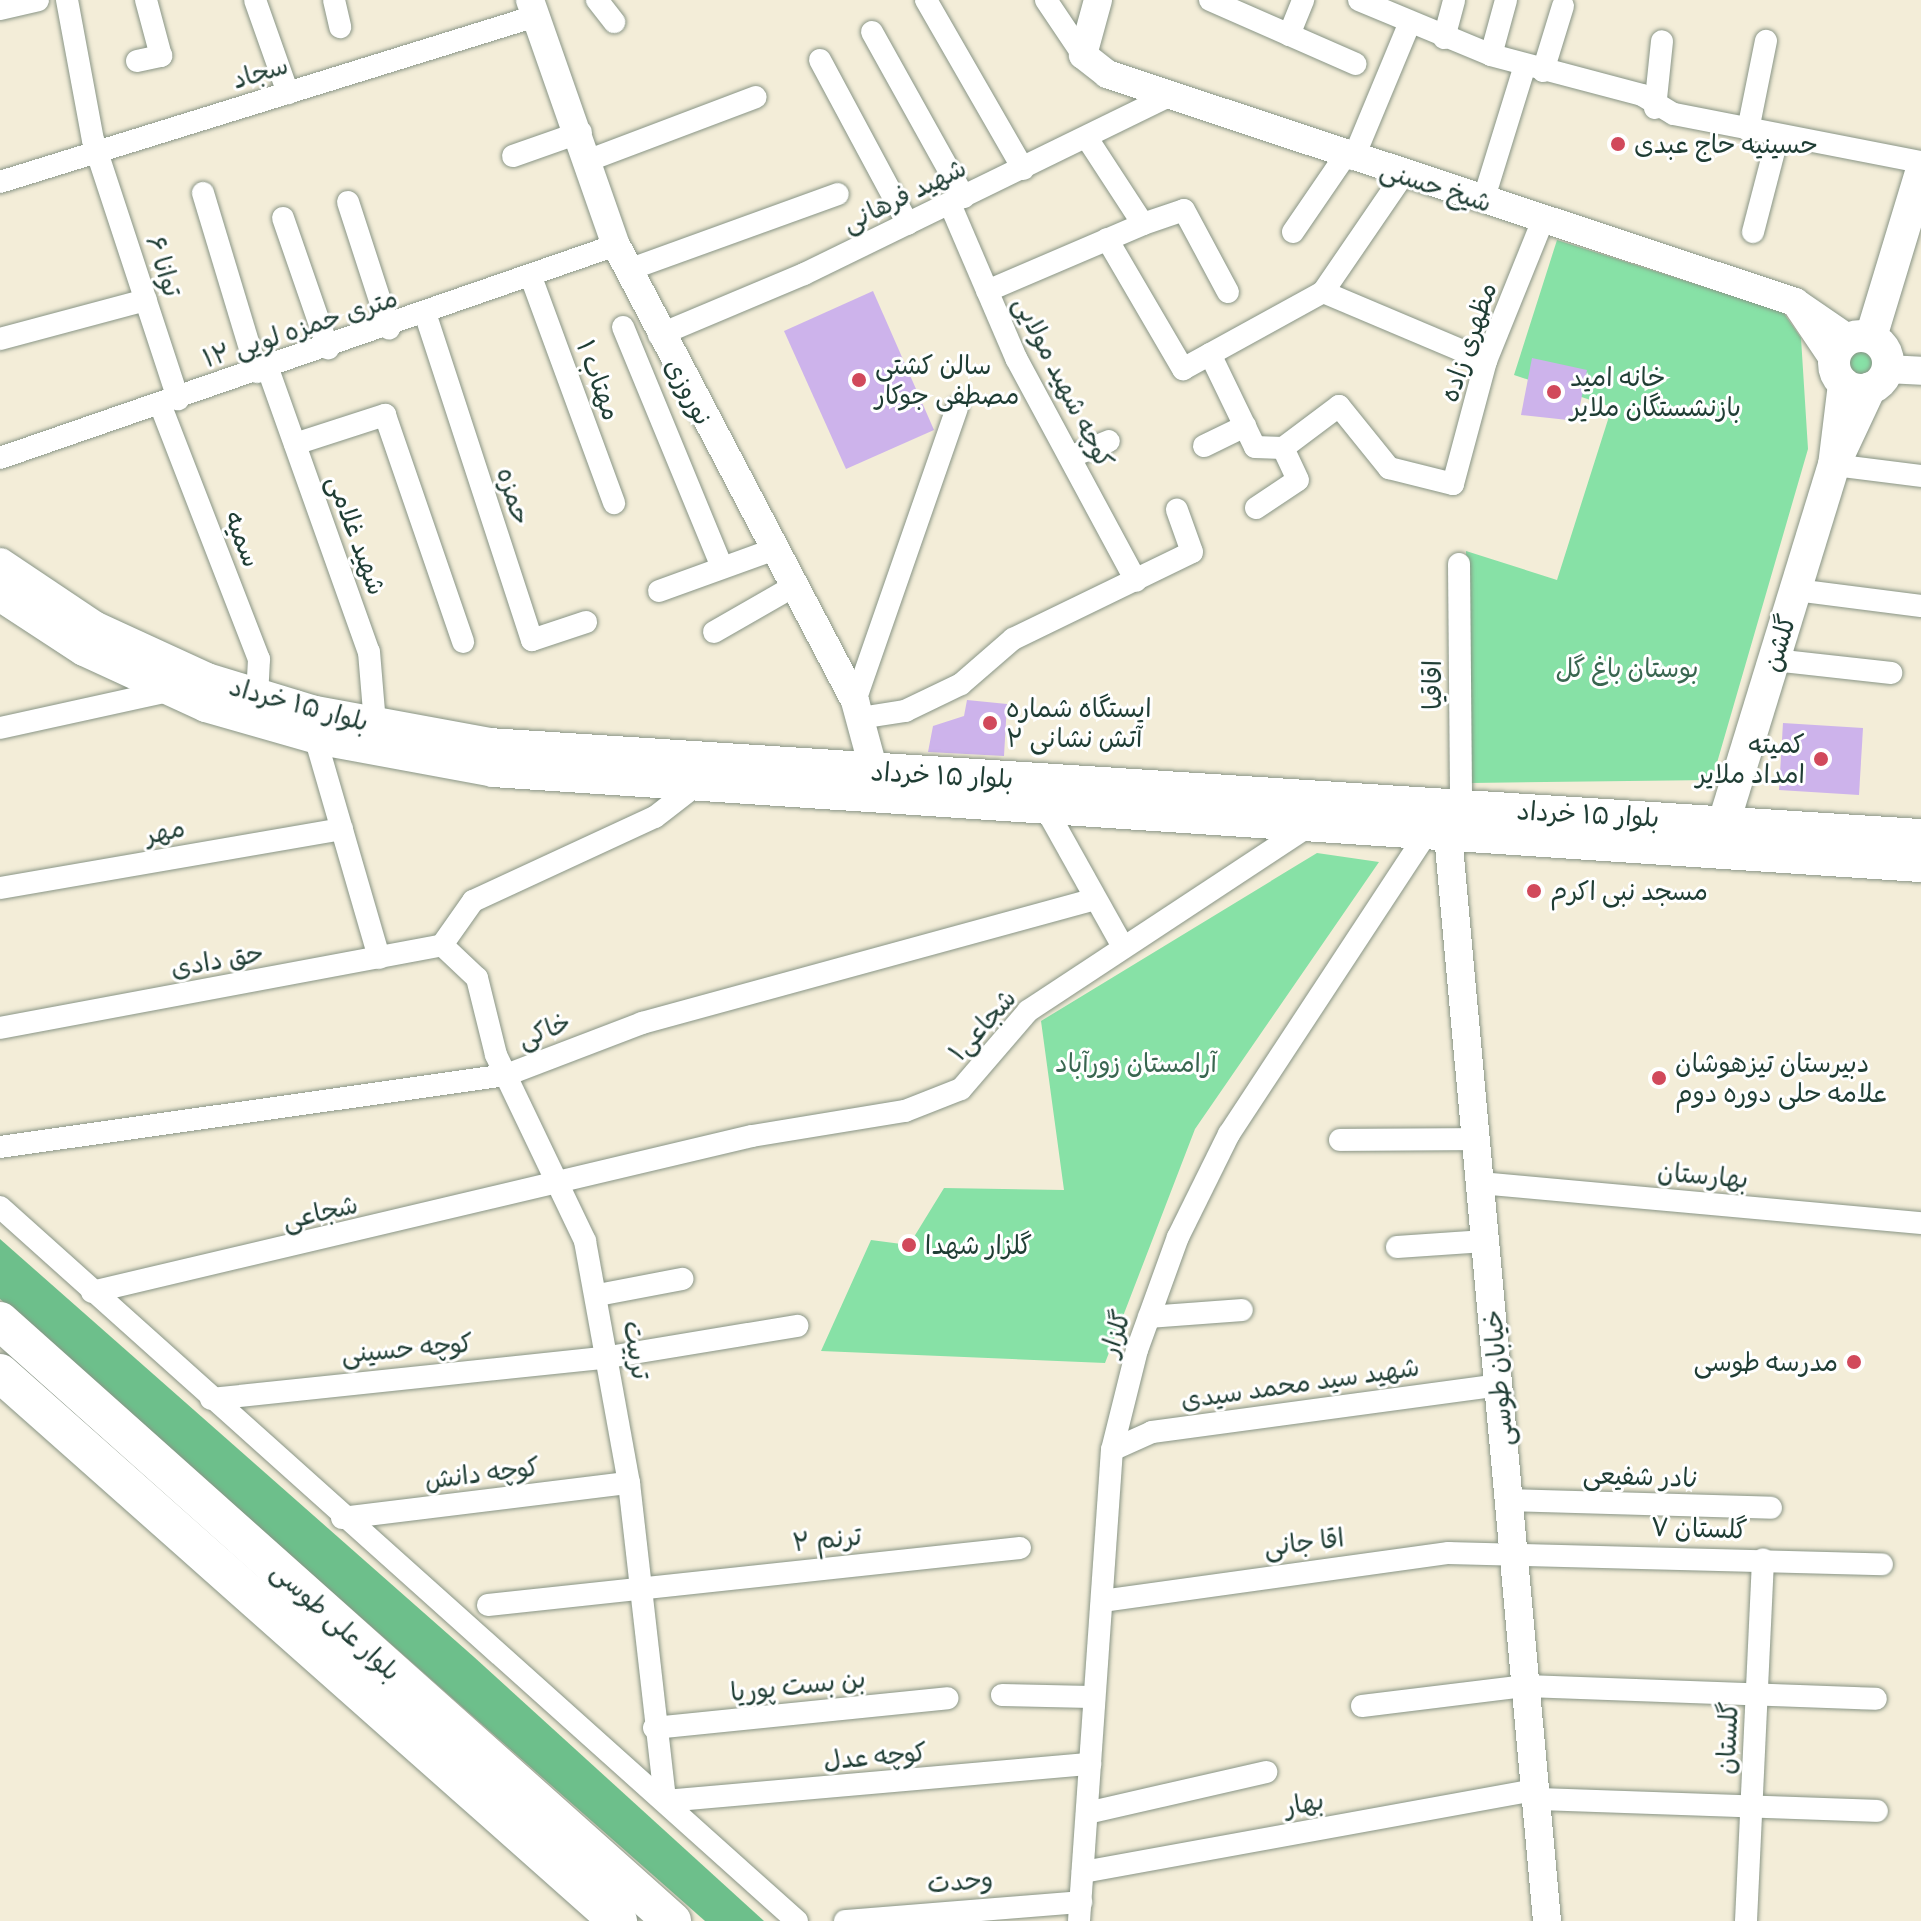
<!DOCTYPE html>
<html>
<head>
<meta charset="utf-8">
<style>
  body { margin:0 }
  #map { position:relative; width:1921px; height:1921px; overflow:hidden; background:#f3edd8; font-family:"Patrick Hand","Playpen Sans Arabic",sans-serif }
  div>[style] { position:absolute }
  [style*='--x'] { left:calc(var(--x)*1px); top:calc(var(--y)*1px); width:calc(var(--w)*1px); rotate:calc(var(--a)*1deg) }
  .green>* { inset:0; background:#87e1a6 }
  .round { border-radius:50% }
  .forest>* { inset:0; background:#6dbf8b }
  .building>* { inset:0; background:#cdb3eb }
  .roads { filter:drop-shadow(0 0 2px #899586) drop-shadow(0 0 2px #899586) }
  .minor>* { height:22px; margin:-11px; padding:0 11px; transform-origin:11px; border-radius:11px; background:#fff }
  .tertiary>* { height:28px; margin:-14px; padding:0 14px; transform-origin:14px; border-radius:14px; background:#fff }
  .secondary>* { height:32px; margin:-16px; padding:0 16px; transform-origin:16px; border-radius:16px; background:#fff }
  .secondary>.ring { margin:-16px; padding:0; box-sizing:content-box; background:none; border:32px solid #fff; border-radius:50% }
  .trunk>* { height:38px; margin:-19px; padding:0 19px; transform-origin:19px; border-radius:19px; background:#fff }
  .dots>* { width:22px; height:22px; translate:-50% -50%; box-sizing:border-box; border:4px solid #fff; border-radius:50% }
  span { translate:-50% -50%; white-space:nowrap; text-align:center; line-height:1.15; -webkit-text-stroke:6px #fff; paint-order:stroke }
  .street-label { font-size:26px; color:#1f3d34 }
  .poi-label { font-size:26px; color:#1f3d34 }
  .left { translate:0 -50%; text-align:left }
  .right { translate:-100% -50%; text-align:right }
  .park-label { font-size:26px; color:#396650 }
</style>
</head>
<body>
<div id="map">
  <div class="green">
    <div style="clip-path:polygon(1557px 240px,1783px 312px,1801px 338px,1808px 449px,1712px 780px,1470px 783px,1466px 551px,1557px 580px,1612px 407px,1514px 375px)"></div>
    <div class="round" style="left:1844px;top:345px;width:34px;height:34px"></div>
    <div style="clip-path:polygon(1317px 853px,1379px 862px,1195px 1129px,1105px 1363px,821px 1351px,871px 1240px,909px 1245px,944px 1188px,1064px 1190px,1041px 1021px)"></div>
  </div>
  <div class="forest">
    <div style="clip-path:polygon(0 1239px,474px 1657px,764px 1921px,705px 1921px,0 1299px)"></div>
  </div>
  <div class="building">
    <div style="clip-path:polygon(873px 291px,934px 430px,846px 469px,784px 331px)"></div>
    <div style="clip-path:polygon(1532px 358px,1587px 370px,1577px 421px,1521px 415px)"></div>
    <div style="clip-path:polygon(967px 700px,1007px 704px,1004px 756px,928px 752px,933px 726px,964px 716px)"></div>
    <div style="clip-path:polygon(1783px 723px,1863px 728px,1859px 795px,1779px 790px)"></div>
  </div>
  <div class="roads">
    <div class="minor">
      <div style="--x:67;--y:0;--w:142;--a:79.5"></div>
      <div style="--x:93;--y:140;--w:273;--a:71.8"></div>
      <div style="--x:255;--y:0;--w:99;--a:70.5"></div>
      <div style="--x:334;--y:0;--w:28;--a:77"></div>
      <div style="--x:597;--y:0;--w:28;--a:52"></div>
      <div style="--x:926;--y:0;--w:195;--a:60.1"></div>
      <div style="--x:1046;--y:0;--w:66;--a:56.1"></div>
      <div style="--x:1210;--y:0;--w:159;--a:23.7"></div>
      <div style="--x:1359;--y:0;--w:143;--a:22.6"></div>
      <div style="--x:1491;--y:55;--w:156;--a:14.8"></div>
      <div style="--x:1642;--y:95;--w:37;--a:31"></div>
      <div style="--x:1674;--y:114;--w:252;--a:11"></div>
      <div style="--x:0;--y:9;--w:39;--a:-13"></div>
      <div style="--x:872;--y:32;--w:189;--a:60.9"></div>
      <div style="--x:1289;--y:35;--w:38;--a:-68"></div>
      <div style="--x:1444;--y:38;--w:39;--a:-75"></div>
      <div style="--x:1491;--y:55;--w:57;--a:-74.7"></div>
      <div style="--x:820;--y:60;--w:186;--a:61.8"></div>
      <div style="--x:137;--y:61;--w:25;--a:-12"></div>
      <div style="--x:161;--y:56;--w:58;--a:-105"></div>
      <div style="--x:1543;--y:71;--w:68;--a:-72.9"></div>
      <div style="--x:1655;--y:108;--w:67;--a:-84"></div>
      <div style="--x:1748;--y:130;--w:91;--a:-78.6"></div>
      <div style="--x:513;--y:156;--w:72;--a:-19.4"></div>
      <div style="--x:592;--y:159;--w:175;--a:-20.7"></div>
      <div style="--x:1353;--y:159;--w:148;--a:-67.4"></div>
      <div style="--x:0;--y:182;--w:561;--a:-17.21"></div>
      <div style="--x:203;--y:193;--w:187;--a:73.2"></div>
      <div style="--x:1483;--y:201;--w:142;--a:-72.8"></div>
      <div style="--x:348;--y:202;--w:133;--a:72"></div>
      <div style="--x:950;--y:204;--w:168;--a:66.8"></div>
      <div style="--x:1016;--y:358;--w:253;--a:61.7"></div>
      <div style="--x:283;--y:218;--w:138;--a:70.9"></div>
      <div style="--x:1143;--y:224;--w:43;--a:-18.9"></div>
      <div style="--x:1184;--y:210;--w:93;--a:61.8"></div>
      <div style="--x:1293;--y:232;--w:92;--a:-55.6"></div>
      <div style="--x:1753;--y:232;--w:99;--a:-75.4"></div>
      <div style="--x:1107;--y:239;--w:151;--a:59.7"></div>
      <div style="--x:1183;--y:369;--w:160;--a:-28.8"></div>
      <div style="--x:1323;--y:292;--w:142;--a:-55.6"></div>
      <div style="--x:628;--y:270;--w:223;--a:-19.9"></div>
      <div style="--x:531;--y:277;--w:241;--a:69.8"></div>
      <div style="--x:987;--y:291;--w:170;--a:-23.2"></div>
      <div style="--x:1143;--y:224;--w:103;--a:-123.1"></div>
      <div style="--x:1323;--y:292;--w:177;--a:22.9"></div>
      <div style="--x:426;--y:316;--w:341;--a:71.9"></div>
      <div style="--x:532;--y:640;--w:57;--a:-18.4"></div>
      <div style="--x:623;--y:327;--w:260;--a:67.6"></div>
      <div style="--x:659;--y:335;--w:157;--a:-22.8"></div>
      <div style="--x:804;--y:274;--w:406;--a:-26"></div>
      <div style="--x:0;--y:339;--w:151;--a:-15"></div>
      <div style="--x:1210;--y:354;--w:103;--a:64.2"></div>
      <div style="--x:1255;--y:447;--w:28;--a:2"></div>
      <div style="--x:1283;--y:448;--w:70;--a:-36.9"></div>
      <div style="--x:1339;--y:406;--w:80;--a:51.1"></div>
      <div style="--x:1389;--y:468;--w:66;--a:14"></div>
      <div style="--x:1453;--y:484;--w:127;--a:-75"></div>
      <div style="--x:1486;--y:361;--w:152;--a:-68"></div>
      <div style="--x:268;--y:369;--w:300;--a:70.4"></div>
      <div style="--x:369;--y:652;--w:72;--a:85.2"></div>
      <div style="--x:160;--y:404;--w:274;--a:68.8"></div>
      <div style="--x:259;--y:659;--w:37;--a:93"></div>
      <div style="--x:295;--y:444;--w:95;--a:-17.9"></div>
      <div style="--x:385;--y:415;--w:240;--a:71"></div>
      <div style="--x:1204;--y:446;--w:46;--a:-26"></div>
      <div style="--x:1070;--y:457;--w:42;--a:-22.3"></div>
      <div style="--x:0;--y:458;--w:652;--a:-19.07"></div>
      <div style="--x:1834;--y:465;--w:88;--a:7.2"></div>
      <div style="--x:1256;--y:508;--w:50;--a:-33.7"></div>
      <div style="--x:1298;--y:480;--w:35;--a:-115"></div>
      <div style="--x:1459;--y:564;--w:242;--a:89.5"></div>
      <div style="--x:1796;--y:590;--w:126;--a:7.3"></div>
      <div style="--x:659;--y:591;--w:123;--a:-19.9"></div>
      <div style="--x:714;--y:632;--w:95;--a:-29.8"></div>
      <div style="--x:1774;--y:660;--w:118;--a:6.3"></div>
      <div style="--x:855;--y:701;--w:310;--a:-70.8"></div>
      <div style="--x:860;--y:718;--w:46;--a:-8.8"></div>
      <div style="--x:905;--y:711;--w:62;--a:-25.7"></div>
      <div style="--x:961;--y:684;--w:69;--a:-40.9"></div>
      <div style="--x:1013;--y:639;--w:199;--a:-25.9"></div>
      <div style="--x:1192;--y:552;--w:45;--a:-109.7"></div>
      <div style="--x:0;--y:728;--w:172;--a:-12.4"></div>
      <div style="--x:315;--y:737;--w:230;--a:73.8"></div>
      <div style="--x:1046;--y:809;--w:158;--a:60.8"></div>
      <div style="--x:0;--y:888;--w:347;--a:-9.8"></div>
      <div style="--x:442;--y:945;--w:48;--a:43.3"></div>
      <div style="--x:477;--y:978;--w:79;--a:76.1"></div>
      <div style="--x:496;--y:1055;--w:206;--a:64.4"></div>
      <div style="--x:585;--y:1241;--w:246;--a:79.7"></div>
      <div style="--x:629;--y:1483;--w:320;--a:83.5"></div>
      <div style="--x:665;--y:1801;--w:427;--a:-5"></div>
      <div style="--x:442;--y:945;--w:54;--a:-54.8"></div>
      <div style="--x:473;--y:901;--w:200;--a:-24.8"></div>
      <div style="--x:655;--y:817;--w:51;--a:-37.8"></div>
      <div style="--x:0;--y:1028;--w:450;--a:-10.6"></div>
      <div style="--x:1340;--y:1140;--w:136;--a:-0.4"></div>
      <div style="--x:0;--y:1147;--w:511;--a:-8.1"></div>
      <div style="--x:506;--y:1075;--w:146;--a:-20.9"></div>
      <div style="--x:642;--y:1023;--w:467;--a:-15.3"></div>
      <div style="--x:1480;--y:1183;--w:443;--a:5.2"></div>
      <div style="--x:0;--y:1207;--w:1070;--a:41.86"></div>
      <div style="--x:1397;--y:1247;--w:88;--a:-3.9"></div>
      <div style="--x:92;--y:1292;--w:678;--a:-13.3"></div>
      <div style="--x:752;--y:1136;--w:155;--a:-9.3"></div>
      <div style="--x:905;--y:1111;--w:60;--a:-21.4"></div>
      <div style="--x:961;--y:1089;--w:103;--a:-49.3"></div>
      <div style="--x:1028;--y:1011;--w:336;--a:-33.4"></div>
      <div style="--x:598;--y:1295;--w:86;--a:-10.8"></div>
      <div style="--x:1149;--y:1317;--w:93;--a:-4.3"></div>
      <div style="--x:211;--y:1399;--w:400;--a:-6"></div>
      <div style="--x:609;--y:1357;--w:191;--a:-9.4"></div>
      <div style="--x:1112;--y:1450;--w:44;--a:-24.2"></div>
      <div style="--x:1152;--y:1432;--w:349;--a:-7.7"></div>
      <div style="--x:1509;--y:1500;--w:262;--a:1.7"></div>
      <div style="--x:342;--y:1518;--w:289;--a:-7"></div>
      <div style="--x:1102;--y:1601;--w:350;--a:-7.9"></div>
      <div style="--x:1449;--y:1553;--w:433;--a:1.5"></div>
      <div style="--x:488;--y:1605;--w:535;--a:-6.12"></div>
      <div style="--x:1002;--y:1695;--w:89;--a:1.3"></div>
      <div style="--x:1362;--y:1706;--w:165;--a:-7"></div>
      <div style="--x:1526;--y:1686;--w:350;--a:2.1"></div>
      <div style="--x:654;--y:1728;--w:295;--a:-5.8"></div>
      <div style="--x:1536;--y:1799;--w:341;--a:2"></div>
      <div style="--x:1087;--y:1813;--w:184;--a:-12.9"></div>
      <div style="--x:1083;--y:1872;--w:459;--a:-10.3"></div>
      <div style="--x:845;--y:1921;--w:237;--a:-4.6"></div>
      <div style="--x:1079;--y:1921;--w:472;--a:-86"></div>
      <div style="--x:1112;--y:1450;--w:103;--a:-76"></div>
      <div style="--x:1137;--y:1350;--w:120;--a:-70.1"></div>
      <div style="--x:1178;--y:1237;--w:115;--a:-63.7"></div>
      <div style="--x:1229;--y:1134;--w:359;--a:-56.7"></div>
      <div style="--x:1746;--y:1921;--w:362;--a:-87.3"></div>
    </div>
    <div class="tertiary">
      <div style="--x:530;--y:0;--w:260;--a:70.7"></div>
      <div style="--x:616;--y:245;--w:515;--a:62.34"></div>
      <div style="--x:855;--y:701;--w:73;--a:74.8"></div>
      <div style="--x:1098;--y:0;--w:57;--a:105.3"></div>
      <div style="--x:1083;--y:55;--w:31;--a:38"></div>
      <div style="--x:1107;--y:74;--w:725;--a:18.33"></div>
      <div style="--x:1834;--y:360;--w:70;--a:-123.9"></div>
      <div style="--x:1795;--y:302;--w:65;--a:34.4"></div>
      <div style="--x:1887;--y:369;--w:34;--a:3"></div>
      <div style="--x:1448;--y:835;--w:1091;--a:84.79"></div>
    </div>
    <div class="secondary">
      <div class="ring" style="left:1834px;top:336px;width:22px;height:22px"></div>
      <div style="--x:1871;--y:337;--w:172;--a:-73.1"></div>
      <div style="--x:1844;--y:384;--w:82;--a:97"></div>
      <div style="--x:1834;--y:465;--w:85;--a:-64.9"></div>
      <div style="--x:0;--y:564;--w:113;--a:33.8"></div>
      <div style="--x:94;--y:627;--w:124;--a:24.7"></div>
      <div style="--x:207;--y:679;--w:113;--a:17"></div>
      <div style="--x:315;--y:712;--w:177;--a:10.4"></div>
      <div style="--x:489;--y:744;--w:1435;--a:3.64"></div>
      <div style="--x:0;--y:595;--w:100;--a:33.2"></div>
      <div style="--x:84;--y:650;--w:134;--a:24.7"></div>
      <div style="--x:206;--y:706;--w:120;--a:16"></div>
      <div style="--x:321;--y:739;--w:175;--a:10.5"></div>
      <div style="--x:493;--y:771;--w:1431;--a:3.81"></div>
      <div style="--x:1724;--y:822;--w:374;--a:-72.9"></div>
    </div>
    <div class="trunk">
      <div style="--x:0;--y:1321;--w:901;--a:41.76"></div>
      <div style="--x:0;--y:1373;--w:826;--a:41.56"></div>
    </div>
  </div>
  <div class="dots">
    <div style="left:1618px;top:144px;background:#d1495b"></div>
    <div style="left:859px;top:380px;background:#d1495b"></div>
    <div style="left:1554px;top:392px;background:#d1495b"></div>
    <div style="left:990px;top:723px;background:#d1495b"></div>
    <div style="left:1821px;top:759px;background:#d1495b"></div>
    <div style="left:1534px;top:891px;background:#d1495b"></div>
    <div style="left:1659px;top:1078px;background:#d1495b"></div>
    <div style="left:909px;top:1245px;background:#d1495b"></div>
    <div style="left:1854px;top:1362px;background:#d1495b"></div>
  </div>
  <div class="street-label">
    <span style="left:260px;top:72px;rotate:-17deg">سجاد</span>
    <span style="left:1436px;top:186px;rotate:18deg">شیخ حسنی</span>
    <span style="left:904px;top:195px;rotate:-26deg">شهید فرهانی</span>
    <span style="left:164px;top:266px;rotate:72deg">توانا ۶</span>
    <span style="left:300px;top:328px;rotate:-18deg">۱۲ متری حمزه لویی</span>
    <span style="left:1468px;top:342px;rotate:-71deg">مظهری زاده</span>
    <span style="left:599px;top:380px;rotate:70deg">مهتاب ۱</span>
    <span style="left:1064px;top:382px;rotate:63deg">کوچه شهید مولایی</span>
    <span style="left:689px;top:392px;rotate:62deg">نوروزی</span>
    <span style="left:514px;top:496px;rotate:72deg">حمزه</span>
    <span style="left:357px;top:535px;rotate:70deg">شهید غلامی</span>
    <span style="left:243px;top:539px;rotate:69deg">سمیه</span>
    <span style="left:1779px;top:643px;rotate:-73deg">گلشن</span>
    <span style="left:1432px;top:685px;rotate:-90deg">اقاقیا</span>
    <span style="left:299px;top:704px;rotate:15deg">بلوار ۱۵ خرداد</span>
    <span style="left:942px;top:775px;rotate:3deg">بلوار ۱۵ خرداد</span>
    <span style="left:1588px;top:814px;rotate:3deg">بلوار ۱۵ خرداد</span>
    <span style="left:165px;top:831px;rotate:-12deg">مهر</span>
    <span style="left:217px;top:960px;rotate:-10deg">حق دادی</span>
    <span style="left:982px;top:1025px;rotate:-48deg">شجاعی۱</span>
    <span style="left:544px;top:1030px;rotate:-21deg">خاکی</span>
    <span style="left:1703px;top:1175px;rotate:5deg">بهارستان</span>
    <span style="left:320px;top:1212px;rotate:-13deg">شجاعی</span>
    <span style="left:1115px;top:1333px;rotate:-72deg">گلزار</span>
    <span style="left:407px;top:1348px;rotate:-5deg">کوچه حسینی</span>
    <span style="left:637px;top:1350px;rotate:81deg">تربیت</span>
    <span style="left:1498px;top:1378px;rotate:-95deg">خیابان طوسی</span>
    <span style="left:1300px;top:1383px;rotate:-8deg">شهید سید محمد سیدی</span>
    <span style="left:482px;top:1473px;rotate:-7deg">کوچه دانش</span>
    <span style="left:1641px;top:1476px;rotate:2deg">نادر شفیعی</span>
    <span style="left:1699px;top:1528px;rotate:2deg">گلستان ۷</span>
    <span style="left:827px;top:1539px;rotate:-6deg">ترنم ۲</span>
    <span style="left:1304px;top:1542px;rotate:-7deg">اقا جانی</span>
    <span style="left:336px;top:1621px;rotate:42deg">بلوار علی طوسی</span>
    <span style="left:798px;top:1685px;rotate:-6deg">بن بست پوریا</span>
    <span style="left:1727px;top:1738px;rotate:-87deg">گلستان</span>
    <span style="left:875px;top:1756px;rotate:-5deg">کوچه عدل</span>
    <span style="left:1304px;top:1803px;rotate:-10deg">بهار</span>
    <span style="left:960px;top:1881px;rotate:-5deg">وحدت</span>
  </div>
  <div class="poi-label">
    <span class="left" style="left:1634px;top:144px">حسینیه حاج عبدی</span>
    <span class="left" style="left:875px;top:380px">سالن کشتی<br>مصطفی جوکار</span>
    <span class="left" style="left:1570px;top:392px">خانه امید<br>بازنشستگان ملایر</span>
    <span class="left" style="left:1006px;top:723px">ایستگاه شماره<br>۲ آتش نشانی</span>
    <span class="right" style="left:1805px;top:759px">کمیته<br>امداد ملایر</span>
    <span class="left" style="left:1550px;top:891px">مسجد نبی اکرم</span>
    <span class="left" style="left:1675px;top:1078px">دبیرستان تیزهوشان<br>علامه حلی دوره دوم</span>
    <span class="left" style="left:925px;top:1245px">گلزار شهدا</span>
    <span class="right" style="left:1838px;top:1362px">مدرسه طوسی</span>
  </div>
  <div class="park-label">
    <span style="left:1627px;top:668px">بوستان باغ گل</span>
    <span style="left:1136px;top:1063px">آرامستان زورآباد</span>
  </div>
</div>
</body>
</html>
